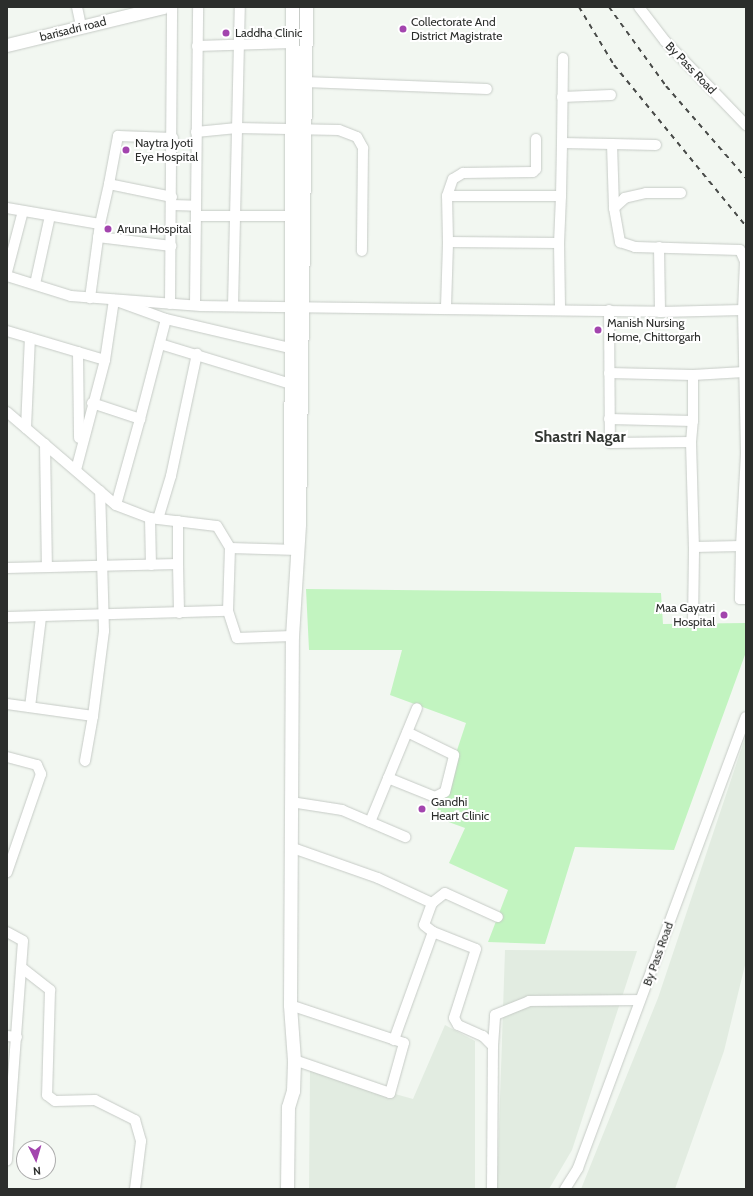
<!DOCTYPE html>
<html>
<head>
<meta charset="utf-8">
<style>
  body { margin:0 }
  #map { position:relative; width:753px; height:1196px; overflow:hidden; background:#f2f7f1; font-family:Cabin,sans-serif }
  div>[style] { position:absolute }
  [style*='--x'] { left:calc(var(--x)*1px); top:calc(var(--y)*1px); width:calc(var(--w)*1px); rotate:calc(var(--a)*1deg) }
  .built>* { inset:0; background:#e2ece1 }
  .green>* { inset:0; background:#c2f4c0 }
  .roads { filter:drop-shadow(0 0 1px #c6cbc6) drop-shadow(0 0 1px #c6cbc6) }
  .minor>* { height:10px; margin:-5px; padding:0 5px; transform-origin:5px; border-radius:5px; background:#fff }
  .major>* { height:13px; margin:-6.5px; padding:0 6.5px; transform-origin:6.5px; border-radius:6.5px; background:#fff }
  .rail>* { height:2px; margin-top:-1px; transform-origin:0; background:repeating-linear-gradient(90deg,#484a48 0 5px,transparent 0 10px) }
  .dots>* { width:11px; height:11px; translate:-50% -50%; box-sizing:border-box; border:2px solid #fff; border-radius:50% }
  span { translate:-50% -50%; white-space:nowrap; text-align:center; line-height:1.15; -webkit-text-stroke:4px #fff; paint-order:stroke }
  .poi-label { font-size:12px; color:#2c2e2c }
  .left { translate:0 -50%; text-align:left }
  .right { translate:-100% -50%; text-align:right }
  .street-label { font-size:12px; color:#2c2e2c }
  .district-label { font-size:16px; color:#323632; font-weight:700 }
  .frame { position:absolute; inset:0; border:8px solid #2c2e2c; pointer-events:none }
  .north { position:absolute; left:16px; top:1140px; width:40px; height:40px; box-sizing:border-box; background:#fff; border:1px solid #ababab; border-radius:50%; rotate:175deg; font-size:11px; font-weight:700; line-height:16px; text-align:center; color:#2c2e2c }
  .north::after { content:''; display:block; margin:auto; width:14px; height:18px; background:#a345ae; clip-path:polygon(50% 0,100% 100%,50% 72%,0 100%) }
</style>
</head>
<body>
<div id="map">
  <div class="built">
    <div style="clip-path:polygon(746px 735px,746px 961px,724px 1051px,675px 1189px,581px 1189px,658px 998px)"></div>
    <div style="clip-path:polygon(505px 950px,637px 951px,572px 1150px,549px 1189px,497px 1189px)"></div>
    <div style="clip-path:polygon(445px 1025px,475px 1041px,475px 1189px,309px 1189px,310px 1070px,413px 1099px)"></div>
  </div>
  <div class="green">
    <div style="clip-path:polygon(306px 589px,661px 593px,663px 624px,746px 623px,746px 652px,674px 850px,575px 847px,545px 944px,488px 942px,508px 890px,449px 863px,465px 828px,435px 817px,466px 723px,390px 695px,402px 650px,309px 650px)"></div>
  </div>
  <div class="roads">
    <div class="minor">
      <div style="--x:77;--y:7;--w:14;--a:78"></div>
      <div style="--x:639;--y:7;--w:43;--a:52.6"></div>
      <div style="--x:665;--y:41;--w:117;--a:46"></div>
      <div style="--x:197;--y:46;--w:95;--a:-1.8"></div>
      <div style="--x:305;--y:82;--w:182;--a:2.2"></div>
      <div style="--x:562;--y:97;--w:49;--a:-2.3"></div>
      <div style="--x:196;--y:132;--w:41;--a:-5.6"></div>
      <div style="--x:237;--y:128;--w:102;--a:1.1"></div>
      <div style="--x:339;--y:130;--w:19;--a:21"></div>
      <div style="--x:357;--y:137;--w:13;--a:61"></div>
      <div style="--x:363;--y:148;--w:103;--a:90.6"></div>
      <div style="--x:562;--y:143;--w:85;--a:-89.3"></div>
      <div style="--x:612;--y:144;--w:44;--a:1.3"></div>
      <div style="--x:681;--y:193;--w:35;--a:180"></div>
      <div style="--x:646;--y:193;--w:22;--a:167"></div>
      <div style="--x:625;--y:198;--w:15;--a:138"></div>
      <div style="--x:614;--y:208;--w:35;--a:80"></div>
      <div style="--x:620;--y:242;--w:16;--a:18"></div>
      <div style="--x:635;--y:247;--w:105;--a:1.6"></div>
      <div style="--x:740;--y:250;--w:12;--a:66"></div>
      <div style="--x:745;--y:261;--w:49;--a:92.3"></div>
      <div style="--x:743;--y:310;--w:3;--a:0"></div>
      <div style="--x:447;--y:196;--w:18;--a:-71"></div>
      <div style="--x:453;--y:179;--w:12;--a:-31"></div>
      <div style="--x:463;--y:173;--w:70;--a:-0.8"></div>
      <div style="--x:533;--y:172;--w:4;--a:-45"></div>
      <div style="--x:536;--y:169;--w:30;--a:-90"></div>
      <div style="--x:561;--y:196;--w:53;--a:-88.9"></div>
      <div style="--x:562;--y:143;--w:50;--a:1.1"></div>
      <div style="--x:612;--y:144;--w:64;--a:88.2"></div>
      <div style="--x:172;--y:197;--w:64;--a:-168.3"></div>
      <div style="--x:109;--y:184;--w:49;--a:-79.4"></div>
      <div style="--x:118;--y:136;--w:55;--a:2.1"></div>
      <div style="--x:172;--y:205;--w:24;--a:2"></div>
      <div style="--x:7;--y:208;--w:94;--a:9.8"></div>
      <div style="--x:100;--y:224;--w:75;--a:97.7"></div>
      <div style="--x:196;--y:216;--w:95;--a:0"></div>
      <div style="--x:100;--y:224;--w:41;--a:-77.3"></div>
      <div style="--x:98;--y:237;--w:74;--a:7"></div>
      <div style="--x:448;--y:242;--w:46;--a:-91.2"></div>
      <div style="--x:447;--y:196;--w:114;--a:0"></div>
      <div style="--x:561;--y:196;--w:47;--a:92.4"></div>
      <div style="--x:659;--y:247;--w:65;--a:89.1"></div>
      <div style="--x:660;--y:312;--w:83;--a:-1.4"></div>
      <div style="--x:743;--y:310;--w:144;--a:88.8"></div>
      <div style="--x:7;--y:272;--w:63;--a:-75.3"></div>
      <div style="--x:7;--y:276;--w:67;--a:17.4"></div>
      <div style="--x:71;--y:296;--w:130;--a:4.4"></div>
      <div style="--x:201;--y:306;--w:459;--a:0.7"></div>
      <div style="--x:35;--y:284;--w:70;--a:-77.6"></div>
      <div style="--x:170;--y:304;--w:297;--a:-89.6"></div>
      <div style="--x:195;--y:305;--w:298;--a:-89.4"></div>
      <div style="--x:233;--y:306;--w:299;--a:-88.7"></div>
      <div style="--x:446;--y:307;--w:65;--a:-88.2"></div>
      <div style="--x:448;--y:242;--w:111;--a:0.5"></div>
      <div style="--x:559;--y:243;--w:66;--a:89.1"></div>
      <div style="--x:609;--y:310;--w:133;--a:89.6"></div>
      <div style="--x:610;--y:443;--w:81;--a:-0.7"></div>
      <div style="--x:691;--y:442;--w:21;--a:-85"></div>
      <div style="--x:693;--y:421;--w:84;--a:-178.6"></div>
      <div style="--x:7;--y:331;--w:102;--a:16.5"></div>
      <div style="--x:160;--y:344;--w:137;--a:17"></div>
      <div style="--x:78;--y:352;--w:86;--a:89.3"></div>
      <div style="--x:609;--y:373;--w:84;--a:1.4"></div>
      <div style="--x:693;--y:375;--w:46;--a:90"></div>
      <div style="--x:693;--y:375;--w:51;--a:-3.4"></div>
      <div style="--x:92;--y:403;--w:51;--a:18.4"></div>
      <div style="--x:140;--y:419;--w:89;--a:105.6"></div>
      <div style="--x:7;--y:412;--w:143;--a:40.5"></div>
      <div style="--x:116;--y:505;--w:36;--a:21"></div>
      <div style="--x:150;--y:518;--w:67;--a:6.8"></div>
      <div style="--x:217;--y:526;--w:26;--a:59"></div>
      <div style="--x:230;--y:548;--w:68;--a:1.7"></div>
      <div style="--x:140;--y:419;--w:103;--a:-75.4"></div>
      <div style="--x:26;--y:428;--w:90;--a:-87.5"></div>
      <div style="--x:691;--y:442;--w:105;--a:88.4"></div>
      <div style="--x:694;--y:547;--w:47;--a:-1.2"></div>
      <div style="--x:741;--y:546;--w:53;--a:91.1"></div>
      <div style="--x:740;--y:599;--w:6;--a:0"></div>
      <div style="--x:45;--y:444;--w:123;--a:89.1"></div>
      <div style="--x:76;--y:470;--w:114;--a:-75.2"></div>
      <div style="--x:105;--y:360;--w:61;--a:-81.5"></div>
      <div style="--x:114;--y:300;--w:55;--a:20.1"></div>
      <div style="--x:166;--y:319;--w:127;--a:13.2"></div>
      <div style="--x:150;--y:518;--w:47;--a:88.8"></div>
      <div style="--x:158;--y:519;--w:45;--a:-73.2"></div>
      <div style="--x:171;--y:476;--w:125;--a:-78"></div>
      <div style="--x:178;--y:521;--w:43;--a:90"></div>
      <div style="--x:741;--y:546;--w:92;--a:-86.9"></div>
      <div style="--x:7;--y:568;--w:171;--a:-1.3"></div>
      <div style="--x:178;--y:564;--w:49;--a:88.8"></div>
      <div style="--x:228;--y:611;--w:63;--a:-88.2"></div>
      <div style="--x:7;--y:617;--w:221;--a:-1.6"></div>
      <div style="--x:228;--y:611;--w:28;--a:72"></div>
      <div style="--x:237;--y:638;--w:55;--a:-2.1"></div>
      <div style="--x:693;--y:622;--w:75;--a:-89.2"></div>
      <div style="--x:7;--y:704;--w:87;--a:7.9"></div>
      <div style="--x:93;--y:716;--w:86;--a:-82.6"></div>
      <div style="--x:104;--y:631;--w:140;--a:-91.6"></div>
      <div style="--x:30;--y:707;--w:90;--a:-83"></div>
      <div style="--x:7;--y:757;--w:31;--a:15"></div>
      <div style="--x:37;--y:765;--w:10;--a:66"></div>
      <div style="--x:41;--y:774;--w:104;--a:109.1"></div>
      <div style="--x:85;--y:761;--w:46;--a:-79.9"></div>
      <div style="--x:388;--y:778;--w:51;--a:22"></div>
      <div style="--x:435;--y:797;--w:11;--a:-27"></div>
      <div style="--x:445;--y:792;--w:38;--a:-76"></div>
      <div style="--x:454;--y:755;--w:52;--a:-153.9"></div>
      <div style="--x:291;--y:802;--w:52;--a:8.9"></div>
      <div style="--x:342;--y:810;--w:69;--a:23.2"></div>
      <div style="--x:370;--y:822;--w:123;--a:-67.6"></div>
      <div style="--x:290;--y:847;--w:93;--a:19.4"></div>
      <div style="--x:378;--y:878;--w:60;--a:24.8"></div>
      <div style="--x:432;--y:903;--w:23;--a:110"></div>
      <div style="--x:424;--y:925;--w:11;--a:38"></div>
      <div style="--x:433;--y:932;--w:115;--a:109.9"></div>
      <div style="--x:432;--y:903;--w:16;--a:-38"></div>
      <div style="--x:445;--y:893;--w:58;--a:24.4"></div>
      <div style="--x:7;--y:932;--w:18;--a:29"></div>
      <div style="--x:23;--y:941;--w:220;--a:94.2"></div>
      <div style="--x:433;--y:932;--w:46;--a:21.6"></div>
      <div style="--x:476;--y:949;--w:72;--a:107.7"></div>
      <div style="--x:454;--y:1018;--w:8;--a:60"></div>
      <div style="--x:458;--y:1025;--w:27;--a:24"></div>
      <div style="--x:483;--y:1036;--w:14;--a:45"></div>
      <div style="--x:493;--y:1046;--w:143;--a:90.4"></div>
      <div style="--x:22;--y:968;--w:36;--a:38"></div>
      <div style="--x:50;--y:990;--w:105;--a:91.6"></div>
      <div style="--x:47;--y:1095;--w:10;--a:37"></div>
      <div style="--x:55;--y:1101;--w:40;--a:-1.4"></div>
      <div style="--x:95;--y:1100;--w:45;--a:26.6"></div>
      <div style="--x:135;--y:1120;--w:22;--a:74"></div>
      <div style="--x:141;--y:1141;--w:48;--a:97.1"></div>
      <div style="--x:290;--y:1005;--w:120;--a:18.4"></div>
      <div style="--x:404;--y:1043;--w:52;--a:105.6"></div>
      <div style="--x:390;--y:1093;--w:102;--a:-161"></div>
      <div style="--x:7;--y:1036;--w:10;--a:6"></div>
      <div style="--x:493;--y:1046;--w:31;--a:-86"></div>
      <div style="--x:495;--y:1015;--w:37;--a:-22"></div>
      <div style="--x:529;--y:1001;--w:111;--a:-0.5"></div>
      <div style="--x:565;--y:1189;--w:25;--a:-58"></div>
      <div style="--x:578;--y:1168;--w:481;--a:-69.6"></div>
    </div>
    <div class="major">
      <div style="--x:7;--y:45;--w:161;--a:-13.7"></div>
      <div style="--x:290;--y:543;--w:536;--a:-89.79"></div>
      <div style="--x:287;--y:1189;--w:82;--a:-89.3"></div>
      <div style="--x:288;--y:1107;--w:17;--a:-73"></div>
      <div style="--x:293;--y:1091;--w:31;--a:-88"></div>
      <div style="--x:294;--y:1060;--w:55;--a:-94.2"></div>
      <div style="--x:290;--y:1005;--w:369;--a:-89.7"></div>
      <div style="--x:292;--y:636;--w:112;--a:-86.4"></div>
      <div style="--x:299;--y:524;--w:517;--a:-89.22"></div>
    </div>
  </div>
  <div class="rail">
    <div style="--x:579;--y:7;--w:68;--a:58.9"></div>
    <div style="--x:614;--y:65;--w:208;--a:50.7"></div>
    <div style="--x:609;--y:7;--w:97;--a:54.2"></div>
    <div style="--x:666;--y:86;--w:122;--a:49"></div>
  </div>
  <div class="dots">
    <div style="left:403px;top:29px;background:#a345ae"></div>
    <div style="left:226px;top:33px;background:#a345ae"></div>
    <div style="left:126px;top:150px;background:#a345ae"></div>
    <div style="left:108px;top:229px;background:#a345ae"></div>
    <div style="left:598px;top:330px;background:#a345ae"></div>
    <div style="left:724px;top:615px;background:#a345ae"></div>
    <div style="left:422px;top:809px;background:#a345ae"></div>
  </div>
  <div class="poi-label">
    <span class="left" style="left:411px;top:29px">Collectorate And<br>District Magistrate</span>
    <span class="left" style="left:235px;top:33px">Laddha Clinic</span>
    <span class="left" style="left:135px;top:150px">Naytra Jyoti<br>Eye Hospital</span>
    <span class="left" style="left:117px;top:229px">Aruna Hospital</span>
    <span class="left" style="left:607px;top:330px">Manish Nursing<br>Home, Chittorgarh</span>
    <span class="right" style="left:715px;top:615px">Maa Gayatri<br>Hospital</span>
    <span class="left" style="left:431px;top:809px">Gandhi<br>Heart Clinic</span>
  </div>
  <div class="street-label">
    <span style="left:73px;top:29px;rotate:-14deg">barisadri road</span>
    <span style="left:691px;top:68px;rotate:46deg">By Pass Road</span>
    <span style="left:658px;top:954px;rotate:-70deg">By Pass Road</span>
  </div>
  <div class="district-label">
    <span style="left:580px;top:437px">Shastri Nagar</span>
  </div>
  <div class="frame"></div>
  <div class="north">N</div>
</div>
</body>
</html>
